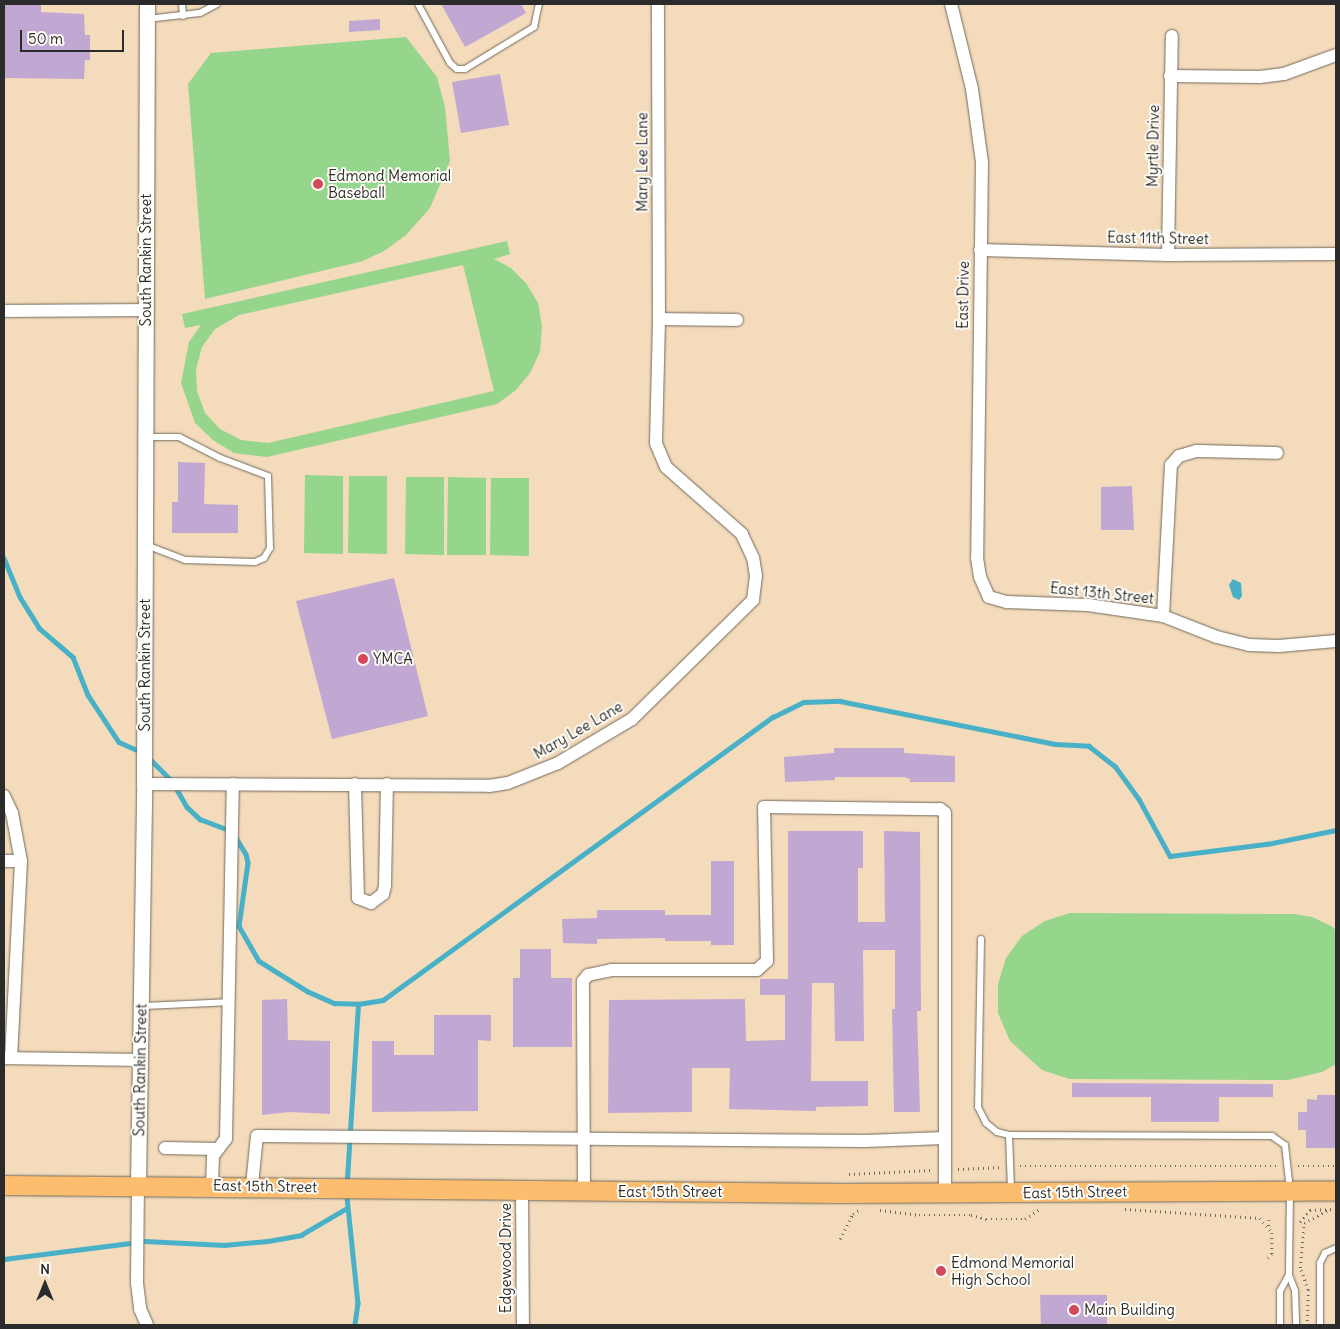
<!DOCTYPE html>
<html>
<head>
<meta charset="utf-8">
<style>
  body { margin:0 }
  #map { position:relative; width:1340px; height:1329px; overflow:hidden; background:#f3dbbb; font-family:Delius,sans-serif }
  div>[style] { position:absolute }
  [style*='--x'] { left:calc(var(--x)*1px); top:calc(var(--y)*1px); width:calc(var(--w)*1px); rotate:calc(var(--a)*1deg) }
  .green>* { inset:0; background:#96d58c }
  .water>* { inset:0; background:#49b1c7 }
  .stream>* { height:4.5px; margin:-2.25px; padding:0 2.25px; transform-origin:2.25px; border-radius:2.25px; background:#49b1c7 }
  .building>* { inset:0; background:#c1a8d2 }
  .path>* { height:2.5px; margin-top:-1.25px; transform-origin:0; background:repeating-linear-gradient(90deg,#71695d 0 1px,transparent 0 5px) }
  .roads { filter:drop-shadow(0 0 1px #71695d) drop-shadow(0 0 1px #71695d) }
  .service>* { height:6px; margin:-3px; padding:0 3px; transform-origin:3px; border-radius:3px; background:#fff }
  .minor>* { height:12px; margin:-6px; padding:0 6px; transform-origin:6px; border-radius:6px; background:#fff }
  .tertiary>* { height:15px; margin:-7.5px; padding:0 7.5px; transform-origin:7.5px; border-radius:7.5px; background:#fff }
  .primary>* { height:19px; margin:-9.5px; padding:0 9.5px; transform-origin:9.5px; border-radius:9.5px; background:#fcbd6f }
  .dots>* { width:14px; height:14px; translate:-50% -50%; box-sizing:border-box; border:2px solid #fdfcf7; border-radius:50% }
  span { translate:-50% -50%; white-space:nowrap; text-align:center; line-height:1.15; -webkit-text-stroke:4px #fdfcf7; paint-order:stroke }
  .street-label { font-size:15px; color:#2b2b2b }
  .poi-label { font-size:15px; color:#2b2b2b }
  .left { translate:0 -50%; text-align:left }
  .frame { position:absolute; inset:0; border:5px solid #2b2b2b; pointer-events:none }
  .north { position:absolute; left:20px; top:1259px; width:50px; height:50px; -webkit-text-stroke:4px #fdfcf7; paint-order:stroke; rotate:0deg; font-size:14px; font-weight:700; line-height:20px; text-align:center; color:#2b2b2b }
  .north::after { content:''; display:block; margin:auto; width:18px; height:22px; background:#2b2b2b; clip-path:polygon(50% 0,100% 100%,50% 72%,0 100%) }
  .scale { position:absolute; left:20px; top:30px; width:104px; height:22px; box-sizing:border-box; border:2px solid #2b2b2b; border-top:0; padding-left:6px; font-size:15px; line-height:18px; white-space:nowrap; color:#2b2b2b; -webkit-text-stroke:4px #fdfcf7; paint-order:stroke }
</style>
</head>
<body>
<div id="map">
  <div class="green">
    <div style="clip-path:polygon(406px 37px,437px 77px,445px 107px,450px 161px,430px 208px,406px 235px,384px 251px,363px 261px,205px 299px,188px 84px,211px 53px)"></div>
    <div style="clip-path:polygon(evenodd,507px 241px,510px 254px,494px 259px,511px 268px,526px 283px,538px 303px,542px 326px,540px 352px,530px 373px,516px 390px,497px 404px,267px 457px,234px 453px,213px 440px,195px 423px,181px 383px,189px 342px,201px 325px,185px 328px,182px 314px,507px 241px,463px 265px,494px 391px,268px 443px,241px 440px,220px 429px,205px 413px,197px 391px,196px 369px,202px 347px,215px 329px,239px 315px,463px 265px)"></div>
    <div style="clip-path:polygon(305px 475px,343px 476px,343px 554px,304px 553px)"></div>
    <div style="clip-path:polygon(349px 476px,387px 476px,387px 554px,348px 553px)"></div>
    <div style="clip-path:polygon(406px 477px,444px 477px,444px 555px,405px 554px)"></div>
    <div style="clip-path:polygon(448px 477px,486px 478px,486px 555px,447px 555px)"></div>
    <div style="clip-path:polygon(491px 478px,529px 478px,529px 556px,490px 555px)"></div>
    <div style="clip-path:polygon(1070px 913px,1294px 914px,1312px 917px,1331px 926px,1336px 930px,1336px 1064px,1322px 1072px,1288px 1080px,1069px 1079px,1042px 1070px,1010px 1041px,998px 1013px,998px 984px,1006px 958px,1022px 936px,1045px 921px)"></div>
  </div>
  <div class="water">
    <div style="clip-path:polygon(1233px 579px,1241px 583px,1242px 596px,1239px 600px,1233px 597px,1229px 585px)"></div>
  </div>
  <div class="stream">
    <div style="--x:4;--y:558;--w:42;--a:67.7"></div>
    <div style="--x:20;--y:597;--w:36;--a:58"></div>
    <div style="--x:39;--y:628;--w:45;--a:40.5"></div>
    <div style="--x:73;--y:657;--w:41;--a:68.5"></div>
    <div style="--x:88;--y:695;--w:56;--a:56.6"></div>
    <div style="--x:119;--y:742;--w:24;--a:24"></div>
    <div style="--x:147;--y:756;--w:35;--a:45"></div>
    <div style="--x:172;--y:781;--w:30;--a:60"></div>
    <div style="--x:187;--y:807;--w:18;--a:43"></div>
    <div style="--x:200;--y:819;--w:31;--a:21"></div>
    <div style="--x:235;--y:836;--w:21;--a:59"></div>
    <div style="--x:246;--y:854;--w:9;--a:77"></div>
    <div style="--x:248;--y:863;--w:64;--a:98.1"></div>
    <div style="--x:239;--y:926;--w:40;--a:60.3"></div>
    <div style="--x:259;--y:961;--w:57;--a:32"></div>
    <div style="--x:307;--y:991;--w:30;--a:24"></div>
    <div style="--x:334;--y:1003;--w:24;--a:2"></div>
    <div style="--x:358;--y:1004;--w:25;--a:-9"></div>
    <div style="--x:383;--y:1000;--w:482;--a:-36"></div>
    <div style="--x:773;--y:717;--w:34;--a:-26"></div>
    <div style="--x:804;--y:702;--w:36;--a:-2"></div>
    <div style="--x:840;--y:701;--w:219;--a:11.3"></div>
    <div style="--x:1055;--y:744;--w:34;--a:3"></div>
    <div style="--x:1089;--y:746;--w:33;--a:38"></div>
    <div style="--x:1115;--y:766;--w:41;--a:54"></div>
    <div style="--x:1139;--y:799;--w:65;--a:61.5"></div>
    <div style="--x:1170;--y:856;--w:98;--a:-7.1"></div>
    <div style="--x:1267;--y:844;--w:70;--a:-11.5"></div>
    <div style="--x:347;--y:1179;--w:175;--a:-86.4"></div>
    <div style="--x:347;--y:1197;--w:107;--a:84.1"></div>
    <div style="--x:358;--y:1303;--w:22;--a:98"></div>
    <div style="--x:145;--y:1241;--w:79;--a:2.9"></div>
    <div style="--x:224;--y:1245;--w:44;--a:-5.2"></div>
    <div style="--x:268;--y:1241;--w:34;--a:-10"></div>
    <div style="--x:301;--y:1235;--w:53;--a:-30.4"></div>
    <div style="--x:4;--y:1259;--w:127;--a:-7.2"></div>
  </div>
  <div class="building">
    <div style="clip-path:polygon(4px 4px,41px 4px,41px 12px,84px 14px,85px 35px,90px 35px,90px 60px,85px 60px,84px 79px,4px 78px)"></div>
    <div style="clip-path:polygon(441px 4px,521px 4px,526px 13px,465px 47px)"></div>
    <div style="clip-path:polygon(380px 19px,380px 30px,349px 32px,349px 21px)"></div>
    <div style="clip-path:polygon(500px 74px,509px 125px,461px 133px,452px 82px)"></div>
    <div style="clip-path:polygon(178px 462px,205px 463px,204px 504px,238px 505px,238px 533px,172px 533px,172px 502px,178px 502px)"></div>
    <div style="clip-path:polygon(1132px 486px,1134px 530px,1101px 530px,1101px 487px)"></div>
    <div style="clip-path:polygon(394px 578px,428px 716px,332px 739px,296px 601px)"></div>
    <div style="clip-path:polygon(834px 748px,904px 748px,904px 753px,955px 756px,955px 782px,910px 782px,910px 779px,904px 777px,835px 777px,835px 780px,785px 782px,784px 757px,834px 753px)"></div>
    <div style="clip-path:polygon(788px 831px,863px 831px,863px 868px,858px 868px,858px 922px,885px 922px,884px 831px,920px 832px,921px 1011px,917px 1011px,920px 1112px,894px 1112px,892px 1009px,895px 1009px,895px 950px,863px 950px,864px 1041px,835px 1041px,834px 983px,812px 983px,811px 1081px,868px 1081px,868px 1106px,816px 1107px,816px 1111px,729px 1109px,730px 1068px,692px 1068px,692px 1112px,608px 1113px,609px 1000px,745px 999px,746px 1041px,785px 1040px,785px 995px,760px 995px,760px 979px,788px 979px)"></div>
    <div style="clip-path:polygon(711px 861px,734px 861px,734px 945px,711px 945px,711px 941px,665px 941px,665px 938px,597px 939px,597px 944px,563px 943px,562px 919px,597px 918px,597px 910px,665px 910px,665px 915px,711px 915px)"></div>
    <div style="clip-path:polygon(520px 949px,551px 949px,551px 978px,572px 978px,572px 1047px,513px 1047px,513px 978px,520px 978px)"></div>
    <div style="clip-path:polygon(287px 999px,288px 1040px,330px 1041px,330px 1114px,289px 1112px,262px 1115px,262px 1000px)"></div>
    <div style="clip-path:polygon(434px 1015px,491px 1015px,491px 1041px,478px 1040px,478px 1111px,372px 1112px,372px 1041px,394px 1041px,394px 1055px,434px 1055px)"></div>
    <div style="clip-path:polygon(1072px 1083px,1273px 1084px,1273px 1097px,1219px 1097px,1219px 1122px,1151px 1122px,1151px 1097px,1072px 1097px)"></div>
    <div style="clip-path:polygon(1317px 1095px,1336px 1095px,1336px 1148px,1306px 1148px,1306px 1130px,1298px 1130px,1298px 1112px,1307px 1112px,1307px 1099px,1317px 1100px)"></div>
    <div style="clip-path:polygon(1040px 1295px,1107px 1295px,1107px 1325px,1041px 1325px)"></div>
  </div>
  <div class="path">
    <div style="--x:1020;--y:1166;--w:257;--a:0"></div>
    <div style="--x:1298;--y:1166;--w:38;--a:0"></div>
    <div style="--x:958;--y:1169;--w:44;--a:-2.6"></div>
    <div style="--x:849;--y:1174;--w:83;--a:-2.8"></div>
    <div style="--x:1125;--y:1209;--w:135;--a:3.8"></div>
    <div style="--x:1260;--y:1218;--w:19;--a:51"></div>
    <div style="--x:1272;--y:1233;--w:21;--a:90"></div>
    <div style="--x:1272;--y:1254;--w:8;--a:130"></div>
    <div style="--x:880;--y:1210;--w:39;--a:7"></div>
    <div style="--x:919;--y:1215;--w:52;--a:0"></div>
    <div style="--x:971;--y:1215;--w:16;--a:15"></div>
    <div style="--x:986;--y:1219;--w:39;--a:0"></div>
    <div style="--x:1025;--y:1219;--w:18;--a:-34"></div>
    <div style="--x:1269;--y:1220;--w:8;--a:90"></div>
    <div style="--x:1300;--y:1222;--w:16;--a:-50"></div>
    <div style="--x:1310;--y:1210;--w:26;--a:-2"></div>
    <div style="--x:840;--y:1239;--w:28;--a:-63"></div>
    <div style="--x:853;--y:1214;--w:7;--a:-34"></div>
    <div style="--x:1307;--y:1321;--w:31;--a:-88"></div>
    <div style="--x:1308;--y:1290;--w:23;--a:-110"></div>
    <div style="--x:1300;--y:1268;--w:45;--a:-84.9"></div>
    <div style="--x:1304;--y:1223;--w:30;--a:-28"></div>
  </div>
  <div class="roads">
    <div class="service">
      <div style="--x:182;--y:4;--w:12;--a:85"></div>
      <div style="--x:418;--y:4;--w:67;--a:61.5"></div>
      <div style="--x:450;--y:63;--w:9;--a:41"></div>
      <div style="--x:457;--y:69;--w:8;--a:0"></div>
      <div style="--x:465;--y:69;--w:81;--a:-31.3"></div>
      <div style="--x:534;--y:27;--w:24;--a:-78"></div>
      <div style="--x:147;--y:19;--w:53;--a:-6.5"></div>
      <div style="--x:200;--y:13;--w:19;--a:-28"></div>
      <div style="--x:146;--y:545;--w:42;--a:21"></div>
      <div style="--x:185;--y:560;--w:70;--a:1.6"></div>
      <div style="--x:255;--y:562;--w:10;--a:-24"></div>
      <div style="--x:264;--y:558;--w:12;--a:-59"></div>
      <div style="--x:270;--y:548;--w:72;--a:-91.6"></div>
      <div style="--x:268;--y:476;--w:51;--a:-159.4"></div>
      <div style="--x:220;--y:458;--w:46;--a:-152.9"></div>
      <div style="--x:179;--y:437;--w:33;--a:180"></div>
      <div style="--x:981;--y:939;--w:168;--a:91"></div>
      <div style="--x:978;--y:1107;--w:18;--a:63"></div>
      <div style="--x:986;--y:1123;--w:14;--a:39"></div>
      <div style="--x:997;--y:1132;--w:12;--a:14"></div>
      <div style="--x:1009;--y:1135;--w:54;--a:87.9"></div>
      <div style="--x:142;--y:1006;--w:87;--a:-2.6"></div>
      <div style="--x:1009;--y:1135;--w:263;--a:0.2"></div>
      <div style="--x:1272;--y:1136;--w:16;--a:35"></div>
      <div style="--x:1285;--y:1145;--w:45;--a:83.7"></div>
      <div style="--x:1290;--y:1190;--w:85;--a:90.7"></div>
      <div style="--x:1289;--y:1275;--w:17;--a:69"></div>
      <div style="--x:1295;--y:1291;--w:34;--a:88"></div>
      <div style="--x:1280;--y:1325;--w:34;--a:-90"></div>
      <div style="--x:1280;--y:1291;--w:18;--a:-61"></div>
      <div style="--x:1320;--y:1325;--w:62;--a:-90"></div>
      <div style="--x:1320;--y:1263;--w:11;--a:-63"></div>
      <div style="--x:1325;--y:1253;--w:12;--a:-24"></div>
    </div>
    <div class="minor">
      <div style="--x:951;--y:4;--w:88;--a:76.1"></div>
      <div style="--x:972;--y:89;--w:74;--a:82.2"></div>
      <div style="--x:982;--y:162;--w:396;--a:90.7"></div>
      <div style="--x:977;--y:558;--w:19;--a:81"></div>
      <div style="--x:980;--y:577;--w:22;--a:66"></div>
      <div style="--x:989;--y:597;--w:19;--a:16"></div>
      <div style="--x:1007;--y:602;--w:81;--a:2.1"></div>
      <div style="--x:1088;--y:605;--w:76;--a:8.3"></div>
      <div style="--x:1163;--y:616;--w:58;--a:21.3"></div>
      <div style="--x:1217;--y:637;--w:33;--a:14"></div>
      <div style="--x:1249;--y:645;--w:30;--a:2"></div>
      <div style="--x:1279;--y:646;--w:57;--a:-5"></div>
      <div style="--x:1170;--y:76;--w:90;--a:0.6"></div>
      <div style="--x:1260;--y:77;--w:24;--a:-7"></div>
      <div style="--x:1284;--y:74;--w:55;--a:-20.1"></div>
      <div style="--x:980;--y:250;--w:188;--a:1.5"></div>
      <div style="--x:1168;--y:255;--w:168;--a:-0.3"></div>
      <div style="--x:1168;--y:255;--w:219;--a:-89"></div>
      <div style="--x:4;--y:311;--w:142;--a:-0.4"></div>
      <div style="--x:659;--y:319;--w:78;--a:0.7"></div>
      <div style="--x:1163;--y:616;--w:151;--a:-87"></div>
      <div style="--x:1171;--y:465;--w:12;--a:-48"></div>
      <div style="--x:1179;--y:456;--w:18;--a:-16"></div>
      <div style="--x:1196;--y:451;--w:81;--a:1.4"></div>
      <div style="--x:144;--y:784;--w:345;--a:0.3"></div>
      <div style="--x:489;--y:786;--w:19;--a:-9"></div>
      <div style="--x:508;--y:783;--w:54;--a:-21.8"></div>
      <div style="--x:558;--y:763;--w:86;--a:-30.7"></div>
      <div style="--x:632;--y:719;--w:170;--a:-44.5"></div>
      <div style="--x:753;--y:600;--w:24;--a:-83"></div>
      <div style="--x:756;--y:576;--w:18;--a:-99"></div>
      <div style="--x:753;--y:558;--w:26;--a:-115"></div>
      <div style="--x:742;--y:534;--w:101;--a:-138.6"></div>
      <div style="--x:666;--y:467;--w:26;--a:-113"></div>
      <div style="--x:656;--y:443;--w:124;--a:-88.6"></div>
      <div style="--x:659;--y:319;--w:315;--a:-90.2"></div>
      <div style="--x:355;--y:784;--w:114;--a:88.5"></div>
      <div style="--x:358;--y:898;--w:14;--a:21"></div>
      <div style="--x:371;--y:903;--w:15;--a:-37"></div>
      <div style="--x:383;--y:894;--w:8;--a:-76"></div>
      <div style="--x:385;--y:886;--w:102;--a:-88.9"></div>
      <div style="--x:4;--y:796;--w:19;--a:65"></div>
      <div style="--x:12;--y:813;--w:49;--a:79.4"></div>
      <div style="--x:21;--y:861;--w:197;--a:92.9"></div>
      <div style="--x:4;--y:861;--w:17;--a:0"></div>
      <div style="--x:4;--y:1058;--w:135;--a:0.8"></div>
      <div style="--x:165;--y:1148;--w:52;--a:1.1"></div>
      <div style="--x:138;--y:1184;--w:99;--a:90.6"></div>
      <div style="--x:137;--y:1283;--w:26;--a:83"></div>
      <div style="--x:140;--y:1309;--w:17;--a:66"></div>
      <div style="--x:212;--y:1185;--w:29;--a:-88"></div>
      <div style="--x:213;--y:1156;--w:21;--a:-53"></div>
      <div style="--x:226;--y:1139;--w:355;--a:-88.9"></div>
      <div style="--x:252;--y:1185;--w:49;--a:-84.2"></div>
      <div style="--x:257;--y:1136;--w:609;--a:0.47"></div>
      <div style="--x:866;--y:1141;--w:78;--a:-2.2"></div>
      <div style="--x:522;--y:1191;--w:134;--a:89.6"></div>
      <div style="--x:584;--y:1191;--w:210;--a:-90.3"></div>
      <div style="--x:583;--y:981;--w:8;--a:-50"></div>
      <div style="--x:588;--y:975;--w:24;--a:-12"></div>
      <div style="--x:611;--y:970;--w:146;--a:0"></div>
      <div style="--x:757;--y:970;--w:13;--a:-42"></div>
      <div style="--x:767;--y:961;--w:154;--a:-91.1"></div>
      <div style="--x:764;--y:807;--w:176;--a:0.7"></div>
      <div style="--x:940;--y:809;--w:6;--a:39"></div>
      <div style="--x:945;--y:813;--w:380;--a:90"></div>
    </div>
    <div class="tertiary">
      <div style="--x:138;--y:1184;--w:400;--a:-89.1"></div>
      <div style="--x:144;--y:784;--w:780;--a:-89.78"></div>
    </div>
    <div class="primary">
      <div style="--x:4;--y:1185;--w:836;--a:0.55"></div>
      <div style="--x:840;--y:1193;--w:496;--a:-0.3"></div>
    </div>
  </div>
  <div class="dots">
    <div style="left:318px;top:184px;background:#d1495b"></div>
    <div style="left:363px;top:659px;background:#d1495b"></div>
    <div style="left:941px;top:1271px;background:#d1495b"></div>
    <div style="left:1074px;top:1310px;background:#d1495b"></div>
  </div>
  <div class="street-label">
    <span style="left:1153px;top:146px;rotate:-89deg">Myrtle Drive</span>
    <span style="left:642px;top:162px;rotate:-90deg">Mary Lee Lane</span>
    <span style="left:1158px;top:238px;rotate:1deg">East 11th Street</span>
    <span style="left:146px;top:260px;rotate:-90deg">South Rankin Street</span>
    <span style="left:963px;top:295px;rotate:-89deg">East Drive</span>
    <span style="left:1102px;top:593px;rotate:6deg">East 13th Street</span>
    <span style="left:145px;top:665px;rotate:-90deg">South Rankin Street</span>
    <span style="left:578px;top:730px;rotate:-30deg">Mary Lee Lane</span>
    <span style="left:140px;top:1070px;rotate:-89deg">South Rankin Street</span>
    <span style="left:265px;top:1186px;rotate:1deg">East 15th Street</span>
    <span style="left:670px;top:1192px">East 15th Street</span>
    <span style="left:1075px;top:1192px;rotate:-1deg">East 15th Street</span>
    <span style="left:506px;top:1258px;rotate:-90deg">Edgewood Drive</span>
  </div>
  <div class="poi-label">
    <span class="left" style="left:328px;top:184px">Edmond Memorial<br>Baseball</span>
    <span class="left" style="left:373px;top:659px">YMCA</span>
    <span class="left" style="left:951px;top:1271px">Edmond Memorial<br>High School</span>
    <span class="left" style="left:1084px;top:1310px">Main Building</span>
  </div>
  <div class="frame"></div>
  <div class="north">N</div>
  <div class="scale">50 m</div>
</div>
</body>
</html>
